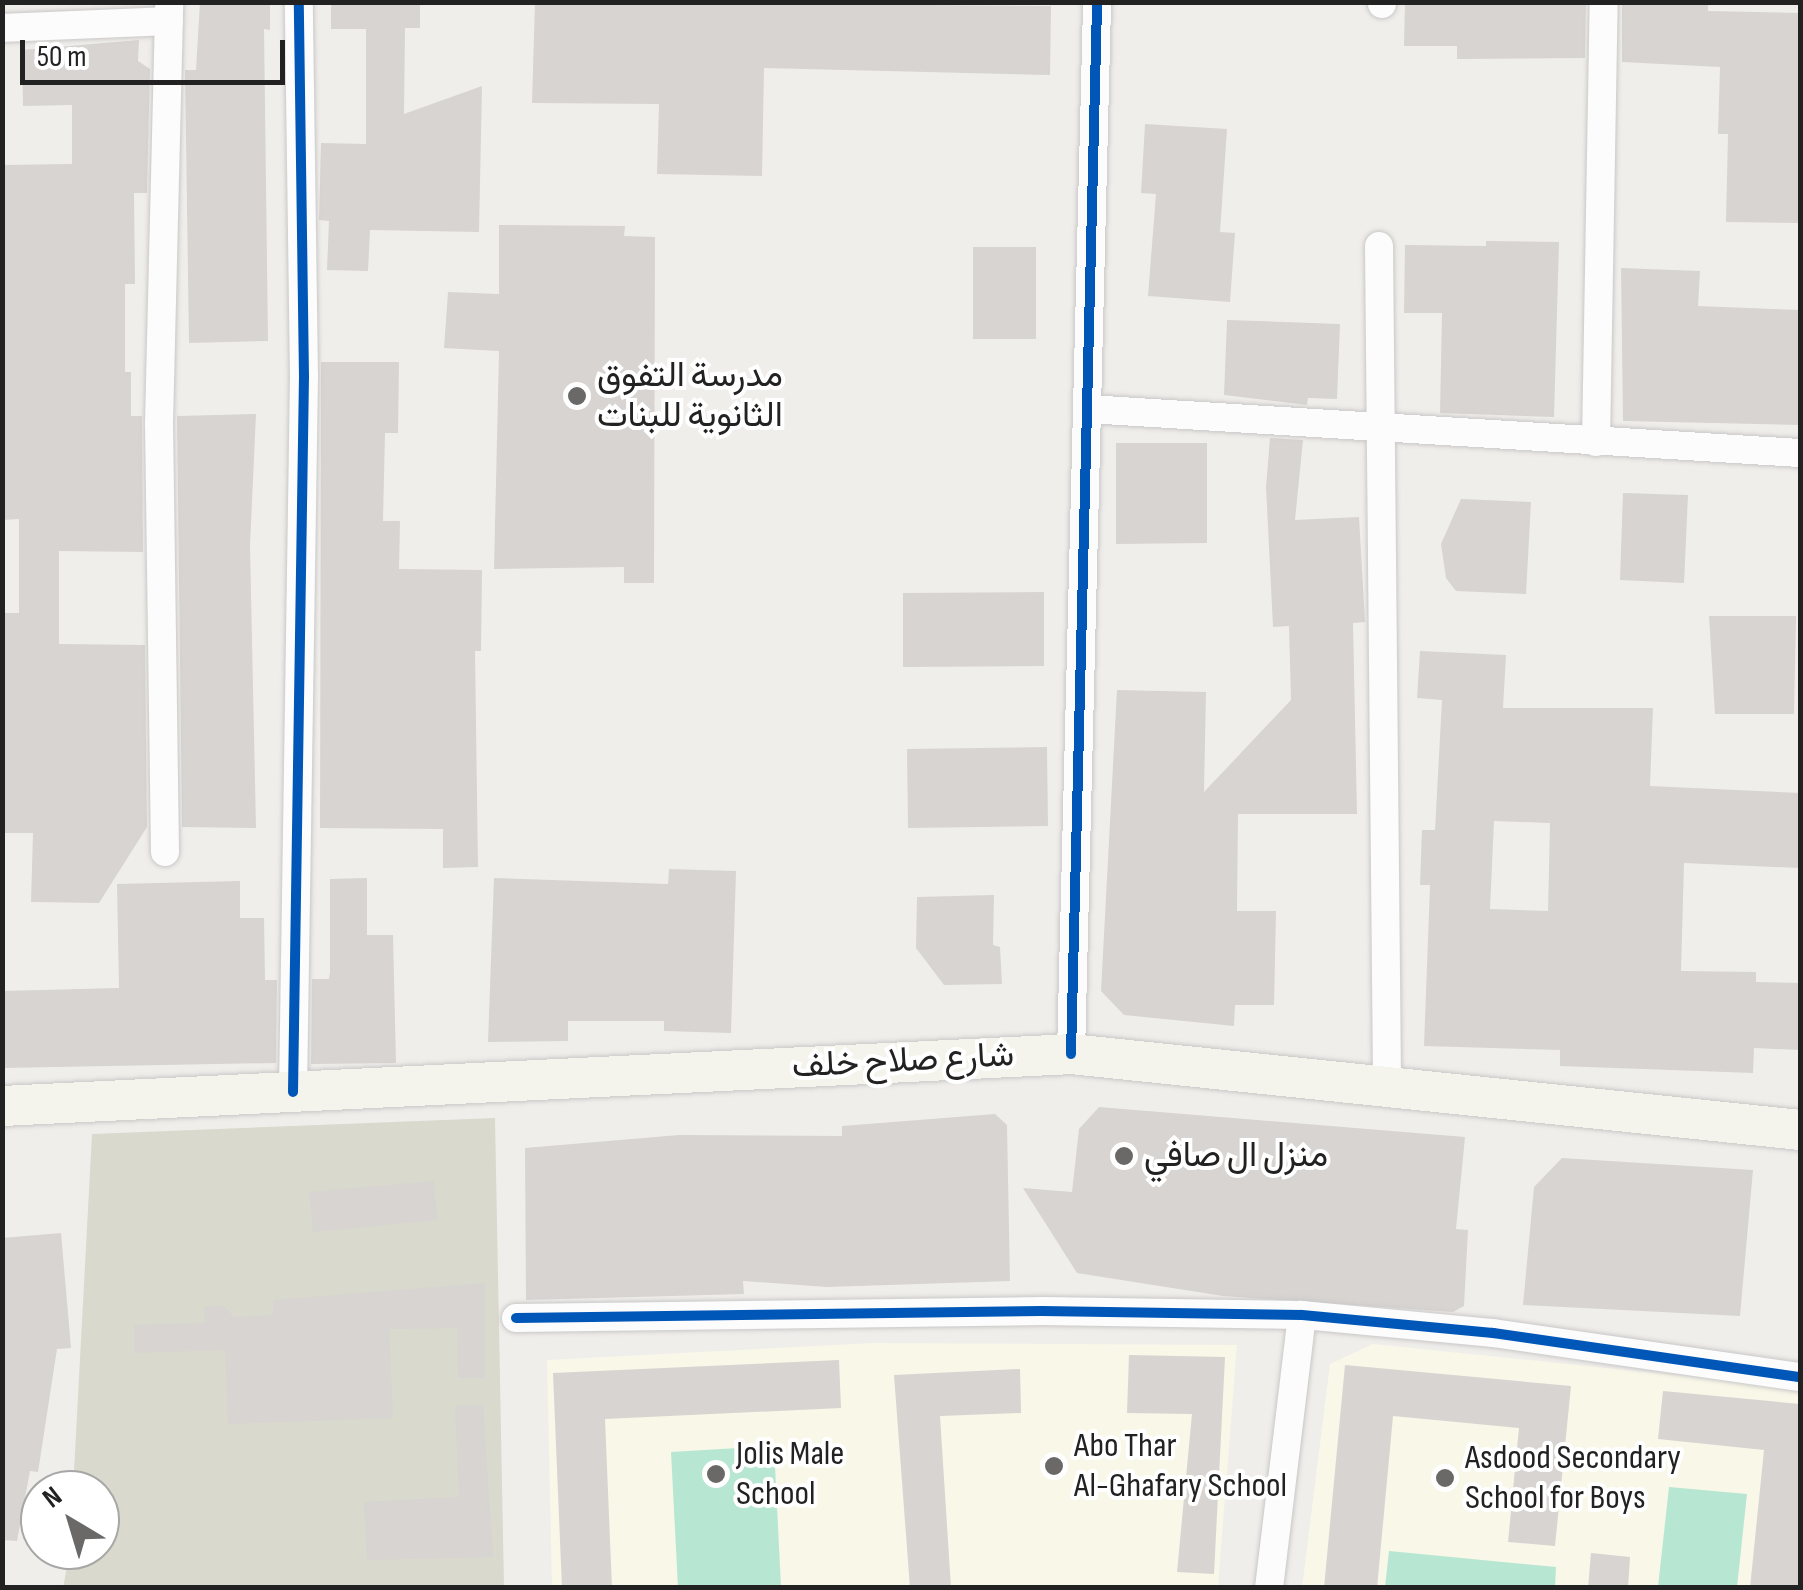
<!DOCTYPE html>
<html>
<head>
<meta charset="utf-8">
<style>
  body { margin:0 }
  #map { position:relative; width:1803px; height:1590px; overflow:hidden; background:#f0eeeb; font-family:"Sofia Sans Condensed",Vazirmatn,sans-serif }
  div>[style] { position:absolute }
  [style*='--x'] { left:calc(var(--x)*1px); top:calc(var(--y)*1px); width:calc(var(--w)*1px); rotate:calc(var(--a)*1deg) }
  .education>* { inset:0; background:#f8f7e8 }
  .construction>* { inset:0; background:#d9d9cd }
  .pitch>* { inset:0; background:#b7e6d2 }
  .building>* { inset:0; background:#d7d4d2 }
  .roads { filter:drop-shadow(0 0 2px #c9c8c7) drop-shadow(0 0 2px #c9c8c7) }
  .minor>* { height:28px; margin:-14px; padding:0 14px; transform-origin:14px; border-radius:14px; background:#fdfcfc }
  .secondary>* { height:40px; margin:-20px; padding:0 20px; transform-origin:20px; border-radius:20px; background:#f4f4ed }
  .cycleway>* { height:10px; margin:-5px; padding:0 5px; transform-origin:5px; border-radius:5px; background:#0057b8 }
  .dots>* { width:28px; height:28px; translate:-50% -50%; box-sizing:border-box; border:5px solid #fff; border-radius:50% }
  span { translate:-50% -50%; white-space:nowrap; text-align:center; line-height:1.15; -webkit-text-stroke:8px #fff; paint-order:stroke }
  .poi-label { font-size:35px; color:#222 }
  .left { translate:0 -50%; text-align:left }
  .street-label { font-size:35px; color:#222 }
  .frame { position:absolute; inset:0; border:5px solid #222; pointer-events:none }
  .north { position:absolute; left:20px; top:1470px; width:100px; height:100px; box-sizing:border-box; background:#fff; border:2px solid #a7a7a7; border-radius:50%; rotate:322deg; font-size:28px; font-weight:700; line-height:40px; text-align:center; color:#222 }
  .north::after { content:''; display:block; margin:auto; width:35px; height:45px; background:#6a6968; clip-path:polygon(50% 0,100% 100%,50% 72%,0 100%) }
  .scale { position:absolute; left:20px; top:40px; width:265px; height:45px; box-sizing:border-box; border:5px solid #222; border-top:0; padding-left:12px; font-size:30px; line-height:35px; white-space:nowrap; color:#222; -webkit-text-stroke:8px #fff; paint-order:stroke }
</style>
</head>
<body>
<div id="map">
  <div class="education">
    <div style="clip-path:polygon(874px 1343px,1237px 1345px,1218px 1587px,552px 1587px,547px 1360px)"></div>
    <div style="clip-path:polygon(1373px 1344px,1800px 1388px,1800px 1587px,1302px 1588px,1330px 1364px)"></div>
  </div>
  <div class="construction">
    <div style="clip-path:polygon(495px 1118px,504px 1587px,63px 1588px,70px 1550px,100px 1550px,100px 1490px,73px 1490px,92px 1134px)"></div>
  </div>
  <div class="pitch">
    <div style="clip-path:polygon(774px 1446px,781px 1587px,678px 1587px,671px 1452px)"></div>
    <div style="clip-path:polygon(1669px 1487px,1747px 1494px,1737px 1587px,1658px 1587px)"></div>
    <div style="clip-path:polygon(1389px 1551px,1556px 1567px,1555px 1587px,1385px 1587px)"></div>
  </div>
  <div class="building">
    <div style="clip-path:polygon(200px 2px,270px 2px,270px 30px,264px 29px,268px 341px,189px 343px,185px 70px,196px 70px)"></div>
    <div style="clip-path:polygon(331px 2px,420px 2px,420px 28px,405px 28px,404px 114px,482px 86px,479px 232px,370px 230px,368px 271px,327px 270px,329px 221px,319px 220px,321px 143px,366px 144px,366px 29px,331px 29px)"></div>
    <div style="clip-path:polygon(535px 2px,1051px 6px,1050px 75px,764px 68px,762px 176px,657px 174px,659px 104px,532px 103px)"></div>
    <div style="clip-path:polygon(1405px 2px,1586px 2px,1585px 58px,1457px 59px,1457px 46px,1404px 46px)"></div>
    <div style="clip-path:polygon(1622px 2px,1708px 2px,1708px 11px,1800px 13px,1800px 223px,1726px 222px,1728px 134px,1718px 134px,1720px 67px,1622px 62px)"></div>
    <div style="clip-path:polygon(139px 40px,138px 61px,150px 69px,147px 193px,134px 193px,135px 284px,125px 284px,125px 372px,131px 372px,131px 416px,142px 416px,143px 552px,59px 551px,59px 644px,145px 645px,147px 827px,99px 903px,31px 902px,33px 833px,2px 833px,2px 613px,19px 613px,19px 519px,2px 520px,2px 165px,72px 164px,72px 105px,23px 106px,22px 50px)"></div>
    <div style="clip-path:polygon(1145px 124px,1227px 129px,1220px 232px,1235px 233px,1230px 302px,1148px 296px,1156px 194px,1141px 193px)"></div>
    <div style="clip-path:polygon(499px 225px,625px 226px,624px 236px,655px 237px,654px 583px,624px 583px,624px 567px,494px 569px,499px 351px,444px 348px,448px 292px,499px 294px)"></div>
    <div style="clip-path:polygon(1486px 241px,1559px 242px,1554px 417px,1440px 413px,1442px 313px,1404px 313px,1405px 245px,1486px 246px)"></div>
    <div style="clip-path:polygon(973px 247px,1036px 247px,1036px 339px,973px 339px)"></div>
    <div style="clip-path:polygon(1621px 268px,1700px 271px,1698px 306px,1800px 310px,1800px 425px,1623px 421px)"></div>
    <div style="clip-path:polygon(1227px 320px,1340px 324px,1337px 399px,1308px 398px,1307px 405px,1224px 395px)"></div>
    <div style="clip-path:polygon(321px 362px,399px 362px,398px 433px,385px 433px,383px 521px,400px 521px,399px 569px,482px 570px,481px 651px,475px 651px,478px 867px,443px 868px,443px 829px,320px 828px)"></div>
    <div style="clip-path:polygon(256px 414px,250px 546px,256px 828px,182px 827px,177px 416px)"></div>
    <div style="clip-path:polygon(1270px 438px,1303px 440px,1295px 520px,1359px 517px,1365px 622px,1353px 623px,1357px 814px,1238px 814px,1237px 911px,1276px 911px,1274px 1005px,1235px 1005px,1234px 1026px,1124px 1015px,1101px 991px,1117px 690px,1206px 692px,1204px 792px,1291px 700px,1289px 626px,1273px 627px,1266px 487px)"></div>
    <div style="clip-path:polygon(1116px 443px,1207px 443px,1207px 543px,1116px 544px)"></div>
    <div style="clip-path:polygon(1623px 493px,1688px 495px,1684px 583px,1620px 580px)"></div>
    <div style="clip-path:polygon(1461px 499px,1531px 502px,1526px 594px,1456px 591px,1446px 578px,1441px 544px)"></div>
    <div style="clip-path:polygon(1044px 592px,1044px 666px,903px 667px,903px 593px)"></div>
    <div style="clip-path:polygon(1709px 616px,1796px 616px,1794px 714px,1715px 714px)"></div>
    <div style="clip-path:polygon(evenodd,1420px 651px,1506px 655px,1503px 708px,1653px 708px,1650px 786px,1800px 793px,1800px 868px,1684px 863px,1681px 971px,1756px 972px,1756px 982px,1800px 983px,1800px 1050px,1754px 1048px,1753px 1073px,1560px 1066px,1560px 1050px,1424px 1046px,1430px 885px,1420px 885px,1422px 830px,1435px 830px,1442px 700px,1417px 698px,1420px 651px,1494px 821px,1550px 823px,1548px 911px,1490px 909px,1494px 821px)"></div>
    <div style="clip-path:polygon(1047px 747px,1048px 826px,908px 828px,907px 749px)"></div>
    <div style="clip-path:polygon(669px 869px,736px 871px,731px 1033px,664px 1031px,664px 1021px,568px 1021px,568px 1041px,488px 1042px,494px 878px,668px 884px)"></div>
    <div style="clip-path:polygon(367px 878px,367px 935px,393px 935px,396px 1063px,311px 1064px,312px 979px,329px 979px,330px 972px,330px 879px)"></div>
    <div style="clip-path:polygon(240px 881px,240px 918px,264px 918px,265px 980px,277px 980px,276px 1063px,2px 1068px,2px 991px,119px 988px,117px 884px)"></div>
    <div style="clip-path:polygon(994px 895px,993px 945px,1000px 947px,1002px 984px,944px 985px,916px 948px,917px 897px)"></div>
    <div style="clip-path:polygon(1099px 1107px,1465px 1137px,1456px 1229px,1468px 1230px,1464px 1306px,1453px 1312px,1223px 1296px,1077px 1273px,1023px 1188px,1072px 1192px,1079px 1129px)"></div>
    <div style="clip-path:polygon(995px 1114px,1007px 1125px,1010px 1281px,827px 1287px,743px 1281px,744px 1294px,526px 1300px,525px 1148px,679px 1135px,842px 1136px,842px 1126px)"></div>
    <div style="clip-path:polygon(1562px 1158px,1753px 1170px,1740px 1316px,1523px 1305px,1534px 1187px)"></div>
    <div style="clip-path:polygon(434px 1181px,437px 1220px,313px 1232px,309px 1192px)"></div>
    <div style="clip-path:polygon(61px 1233px,71px 1348px,57px 1349px,38px 1472px,30px 1471px,17px 1541px,2px 1540px,2px 1238px)"></div>
    <div style="clip-path:polygon(485px 1283px,485px 1378px,458px 1378px,457px 1328px,389px 1329px,393px 1418px,228px 1424px,225px 1350px,134px 1353px,134px 1325px,205px 1323px,204px 1307px,224px 1306px,234px 1317px,273px 1315px,273px 1300px)"></div>
    <div style="clip-path:polygon(1129px 1355px,1225px 1357px,1214px 1574px,1177px 1572px,1192px 1414px,1127px 1413px)"></div>
    <div style="clip-path:polygon(839px 1360px,841px 1408px,605px 1419px,612px 1588px,562px 1588px,553px 1373px)"></div>
    <div style="clip-path:polygon(1345px 1365px,1571px 1386px,1555px 1546px,1508px 1542px,1519px 1428px,1393px 1416px,1377px 1588px,1324px 1588px)"></div>
    <div style="clip-path:polygon(1020px 1369px,1021px 1413px,940px 1416px,951px 1588px,910px 1588px,894px 1375px)"></div>
    <div style="clip-path:polygon(1663px 1391px,1800px 1404px,1800px 1588px,1750px 1588px,1764px 1450px,1658px 1439px)"></div>
    <div style="clip-path:polygon(483px 1405px,493px 1557px,367px 1560px,364px 1502px,459px 1497px,455px 1406px)"></div>
    <div style="clip-path:polygon(1591px 1553px,1630px 1557px,1628px 1588px,1588px 1588px)"></div>
  </div>
  <div class="roads">
    <div class="minor">
      <div style="--x:1382;--y:4;--w:2;--a:-90"></div>
      <div style="--x:2;--y:28;--w:167;--a:-2.4"></div>
      <div style="--x:1379;--y:246;--w:838;--a:89.45"></div>
      <div style="--x:1088;--y:409;--w:713;--a:3.54"></div>
      <div style="--x:1596;--y:442;--w:440;--a:-89"></div>
      <div style="--x:165;--y:852;--w:429;--a:-90.8"></div>
      <div style="--x:159;--y:423;--w:421;--a:-88.6"></div>
      <div style="--x:1071;--y:1054;--w:1052;--a:-88.58"></div>
      <div style="--x:293;--y:1092;--w:715;--a:-89.12"></div>
      <div style="--x:304;--y:377;--w:375;--a:-90.8"></div>
      <div style="--x:516;--y:1318;--w:526;--a:-0.76"></div>
      <div style="--x:1042;--y:1311;--w:260;--a:0.9"></div>
      <div style="--x:1302;--y:1315;--w:192;--a:5.4"></div>
      <div style="--x:1493;--y:1333;--w:310;--a:8.2"></div>
      <div style="--x:1269;--y:1588;--w:275;--a:-83.1"></div>
    </div>
    <div class="secondary">
      <div style="--x:2;--y:1106;--w:1070;--a:-2.78"></div>
      <div style="--x:1071;--y:1054;--w:733;--a:5.95"></div>
    </div>
  </div>
  <div class="cycleway">
    <div style="--x:1071;--y:1054;--w:1052;--a:-88.58"></div>
    <div style="--x:293;--y:1092;--w:715;--a:-89.12"></div>
    <div style="--x:304;--y:377;--w:375;--a:-90.8"></div>
    <div style="--x:516;--y:1318;--w:526;--a:-0.76"></div>
    <div style="--x:1042;--y:1311;--w:260;--a:0.9"></div>
    <div style="--x:1302;--y:1315;--w:192;--a:5.4"></div>
    <div style="--x:1493;--y:1333;--w:310;--a:8.2"></div>
  </div>
  <div class="dots">
    <div style="left:577px;top:396px;background:#6a6968"></div>
    <div style="left:1124px;top:1156px;background:#6a6968"></div>
    <div style="left:1054px;top:1466px;background:#6a6968"></div>
    <div style="left:716px;top:1474px;background:#6a6968"></div>
    <div style="left:1445px;top:1478px;background:#6a6968"></div>
  </div>
  <div class="poi-label">
    <span class="left" style="left:597px;top:396px">مدرسة التفوق<br>الثانوية للبنات</span>
    <span class="left" style="left:1144px;top:1156px">منزل ال صافي</span>
    <span class="left" style="left:1074px;top:1466px">Abo Thar<br>Al-Ghafary School</span>
    <span class="left" style="left:736px;top:1474px">Jolis Male<br>School</span>
    <span class="left" style="left:1465px;top:1478px">Asdood Secondary<br>School for Boys</span>
  </div>
  <div class="street-label">
    <span style="left:903px;top:1061px;rotate:-3deg">شارع صلاح خلف</span>
  </div>
  <div class="frame"></div>
  <div class="north">N</div>
  <div class="scale">50 m</div>
</div>
</body>
</html>
